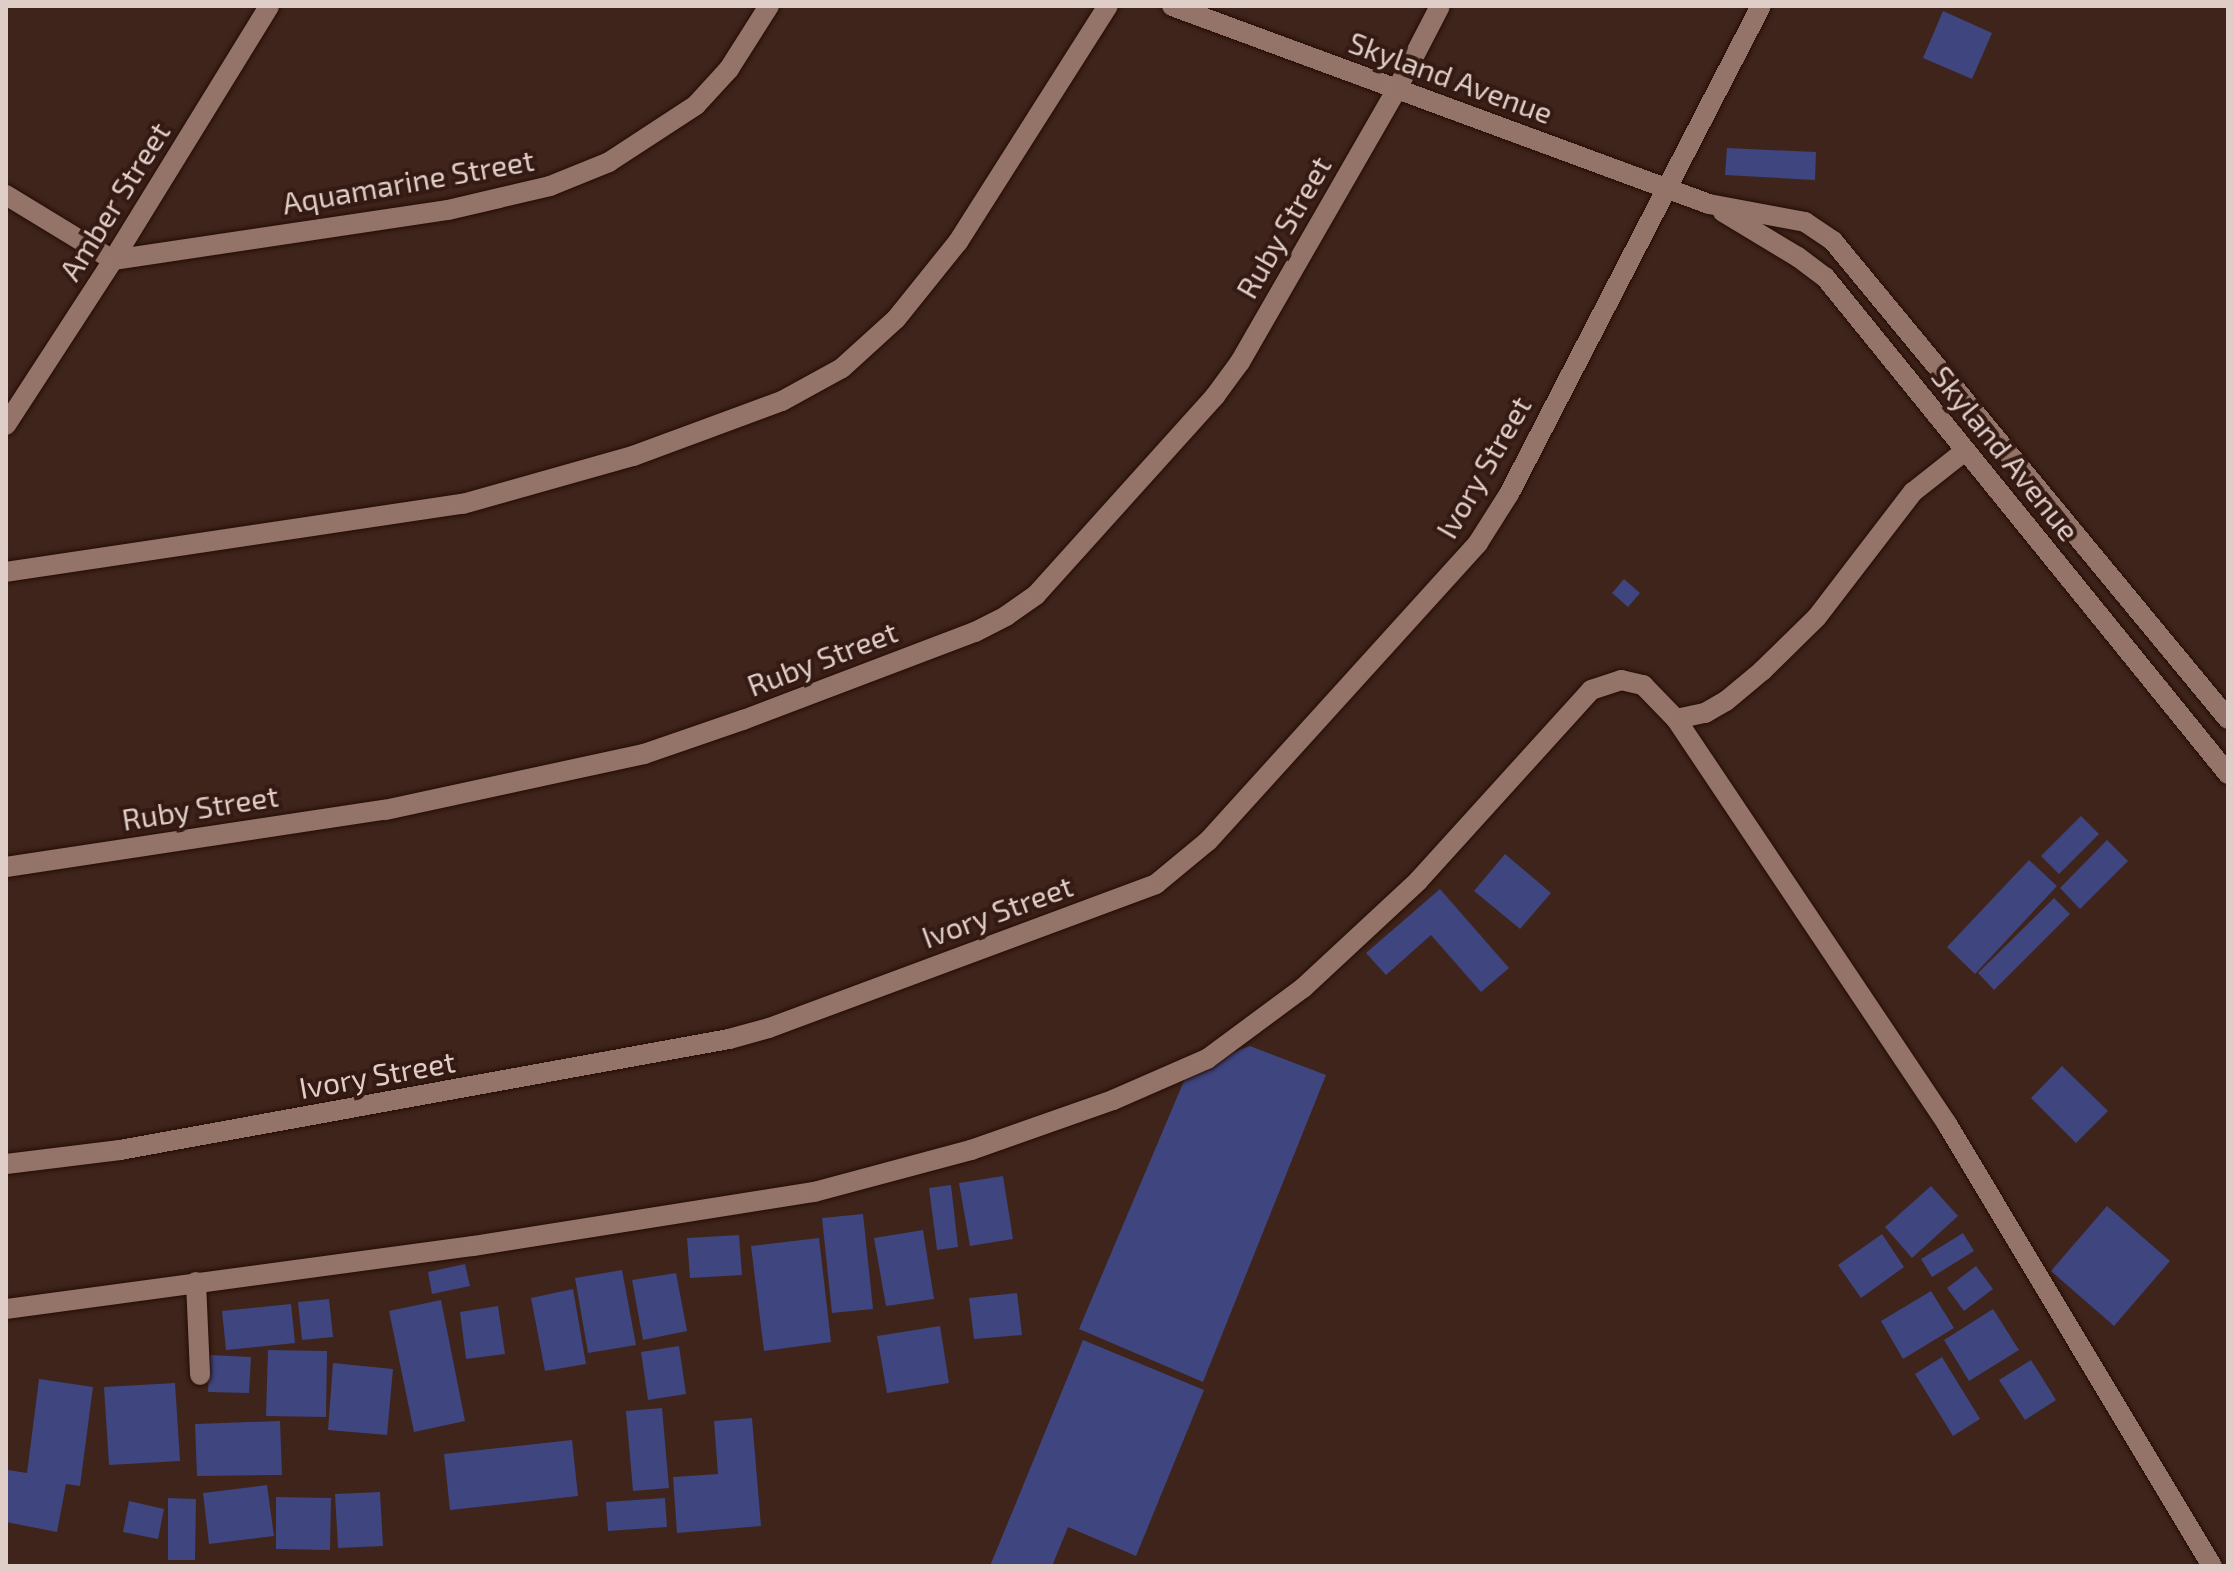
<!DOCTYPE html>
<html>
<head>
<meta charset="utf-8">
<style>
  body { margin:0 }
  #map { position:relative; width:2234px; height:1572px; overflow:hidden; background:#3e241b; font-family:"Exo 2",sans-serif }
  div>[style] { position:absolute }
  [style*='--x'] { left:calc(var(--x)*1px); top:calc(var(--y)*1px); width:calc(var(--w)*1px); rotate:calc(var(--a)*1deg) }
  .building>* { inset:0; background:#3e457f }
  .roads { filter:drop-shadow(0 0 2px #240c05) drop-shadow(0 0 2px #240c05) }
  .minor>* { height:20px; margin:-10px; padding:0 10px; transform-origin:10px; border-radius:10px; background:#947469 }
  span { translate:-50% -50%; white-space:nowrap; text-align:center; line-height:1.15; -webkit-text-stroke:8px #341a12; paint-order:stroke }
  .street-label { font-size:30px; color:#dfcdc7 }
  .frame { position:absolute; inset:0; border:8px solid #dfcdc7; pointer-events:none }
</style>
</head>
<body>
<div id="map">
  <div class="building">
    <div style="clip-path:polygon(1943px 11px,1992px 33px,1972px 79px,1923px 58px)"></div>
    <div style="clip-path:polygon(1727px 148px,1816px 152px,1815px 180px,1725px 175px)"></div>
    <div style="clip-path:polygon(1624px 579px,1640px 593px,1628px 607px,1612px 593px)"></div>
    <div style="clip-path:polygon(2081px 816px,2099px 834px,2059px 874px,2041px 856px)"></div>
    <div style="clip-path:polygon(2107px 840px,2128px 861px,2080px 909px,2060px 888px)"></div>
    <div style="clip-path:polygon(1505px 854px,1551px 893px,1520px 929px,1474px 891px)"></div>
    <div style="clip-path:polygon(2029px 860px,2057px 886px,1975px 974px,1947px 947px)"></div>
    <div style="clip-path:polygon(1440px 889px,1509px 968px,1481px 992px,1431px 935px,1386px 975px,1366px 953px)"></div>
    <div style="clip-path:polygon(2054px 898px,2070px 914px,1994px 990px,1978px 973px)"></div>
    <div style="clip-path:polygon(1250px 1046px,1326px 1075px,1203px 1382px,1079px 1329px,1189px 1069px)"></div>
    <div style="clip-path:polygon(2062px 1066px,2108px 1111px,2076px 1143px,2031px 1098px)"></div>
    <div style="clip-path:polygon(1003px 1176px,1013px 1239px,970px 1246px,959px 1183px)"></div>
    <div style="clip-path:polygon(951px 1185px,958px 1247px,937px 1250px,929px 1188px)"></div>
    <div style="clip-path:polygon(1931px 1186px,1958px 1216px,1912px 1258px,1885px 1227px)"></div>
    <div style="clip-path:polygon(2107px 1206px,2170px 1261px,2114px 1326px,2051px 1271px)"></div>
    <div style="clip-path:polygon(863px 1214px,873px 1309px,832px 1313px,822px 1218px)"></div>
    <div style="clip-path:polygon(923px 1230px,934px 1299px,886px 1306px,874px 1238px)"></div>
    <div style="clip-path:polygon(1963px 1233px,1974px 1251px,1932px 1277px,1921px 1259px)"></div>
    <div style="clip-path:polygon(1882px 1234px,1904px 1267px,1861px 1298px,1838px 1265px)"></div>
    <div style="clip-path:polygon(739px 1235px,742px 1275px,690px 1278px,687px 1238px)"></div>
    <div style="clip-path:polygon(819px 1238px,831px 1342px,764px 1351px,751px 1246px)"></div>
    <div style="clip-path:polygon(465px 1264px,470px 1286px,432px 1294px,428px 1272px)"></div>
    <div style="clip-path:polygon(1976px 1266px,1993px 1289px,1964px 1311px,1947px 1288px)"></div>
    <div style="clip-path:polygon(622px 1270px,636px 1345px,588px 1353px,575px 1278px)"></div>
    <div style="clip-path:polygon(676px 1273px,687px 1331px,643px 1340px,632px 1280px)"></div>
    <div style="clip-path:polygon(573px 1289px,586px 1364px,545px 1371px,531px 1298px)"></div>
    <div style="clip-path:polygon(1931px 1291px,1954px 1328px,1903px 1359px,1881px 1321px)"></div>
    <div style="clip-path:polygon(1017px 1293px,1022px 1335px,974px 1339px,969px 1298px)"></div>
    <div style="clip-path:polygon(329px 1299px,333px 1337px,302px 1340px,298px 1302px)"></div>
    <div style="clip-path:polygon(441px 1300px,465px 1421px,414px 1432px,389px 1311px)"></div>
    <div style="clip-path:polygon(291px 1304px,295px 1343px,226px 1350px,222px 1311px)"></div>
    <div style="clip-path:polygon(498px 1306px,505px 1354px,466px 1359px,460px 1312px)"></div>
    <div style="clip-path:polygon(1993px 1309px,2019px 1350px,1969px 1381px,1944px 1340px)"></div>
    <div style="clip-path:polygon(940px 1326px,949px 1383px,887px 1393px,877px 1336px)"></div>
    <div style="clip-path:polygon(1083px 1340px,1204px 1390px,1136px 1556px,1068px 1527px,1052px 1566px,990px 1566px)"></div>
    <div style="clip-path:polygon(679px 1346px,686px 1394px,648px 1400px,641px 1352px)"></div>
    <div style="clip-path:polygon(268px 1350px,327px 1351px,326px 1417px,266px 1416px)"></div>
    <div style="clip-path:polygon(210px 1355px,251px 1357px,249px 1393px,208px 1392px)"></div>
    <div style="clip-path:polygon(1942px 1357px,1980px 1419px,1953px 1436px,1915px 1374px)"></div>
    <div style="clip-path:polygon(2031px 1360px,2056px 1400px,2025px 1420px,1999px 1380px)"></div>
    <div style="clip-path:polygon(333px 1363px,393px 1369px,387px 1435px,328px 1430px)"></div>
    <div style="clip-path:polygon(39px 1379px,93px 1387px,80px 1486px,66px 1484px,57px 1532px,6px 1522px,8px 1470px,27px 1473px)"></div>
    <div style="clip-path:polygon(175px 1383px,180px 1461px,109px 1465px,104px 1387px)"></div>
    <div style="clip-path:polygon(662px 1408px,669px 1488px,633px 1491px,626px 1411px)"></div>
    <div style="clip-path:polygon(752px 1418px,761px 1526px,677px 1533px,673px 1477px,718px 1474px,714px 1421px)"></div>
    <div style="clip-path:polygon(280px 1421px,282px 1475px,197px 1476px,195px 1424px)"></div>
    <div style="clip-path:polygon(572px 1440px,578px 1496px,450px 1510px,444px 1454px)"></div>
    <div style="clip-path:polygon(267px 1485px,274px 1536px,209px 1544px,203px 1493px)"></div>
    <div style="clip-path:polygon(380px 1492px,383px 1546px,338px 1548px,335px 1494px)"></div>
    <div style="clip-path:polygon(276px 1497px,331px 1498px,330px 1550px,276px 1549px)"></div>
    <div style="clip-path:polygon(168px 1498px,196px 1499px,195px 1560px,168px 1560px)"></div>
    <div style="clip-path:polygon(665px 1498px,667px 1527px,608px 1531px,606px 1502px)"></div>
    <div style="clip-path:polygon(129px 1501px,164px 1509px,158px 1539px,123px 1532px)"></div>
  </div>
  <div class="roads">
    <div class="minor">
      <div style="--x:1172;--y:6;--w:572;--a:20.24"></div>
      <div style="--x:1709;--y:204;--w:98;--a:10.6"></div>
      <div style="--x:1805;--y:222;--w:34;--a:34"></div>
      <div style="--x:1833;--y:241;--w:620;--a:50.43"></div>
      <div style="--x:6;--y:195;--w:125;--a:31.3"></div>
      <div style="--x:113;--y:260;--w:339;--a:-8.5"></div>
      <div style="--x:448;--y:210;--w:105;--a:-13.2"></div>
      <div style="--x:550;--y:186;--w:64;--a:-22.1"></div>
      <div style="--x:609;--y:162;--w:104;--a:-33.2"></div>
      <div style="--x:696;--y:105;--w:49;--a:-47.5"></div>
      <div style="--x:729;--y:69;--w:75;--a:-57.6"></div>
      <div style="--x:1723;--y:212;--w:87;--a:31"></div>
      <div style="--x:1798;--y:257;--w:34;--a:37"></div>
      <div style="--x:1825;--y:277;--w:640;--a:50.96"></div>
      <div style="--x:6;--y:425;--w:197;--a:-57"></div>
      <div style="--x:113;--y:260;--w:298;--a:-58.4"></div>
      <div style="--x:6;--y:572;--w:462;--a:-8.5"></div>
      <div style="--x:463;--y:504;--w:177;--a:-15.8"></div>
      <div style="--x:633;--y:456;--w:159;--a:-20.3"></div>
      <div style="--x:782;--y:401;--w:68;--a:-28.8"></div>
      <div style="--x:842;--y:368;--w:73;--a:-42.2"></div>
      <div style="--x:896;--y:319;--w:99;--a:-51.2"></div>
      <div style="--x:958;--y:242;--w:280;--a:-57.6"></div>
      <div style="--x:1676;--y:719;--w:30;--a:-12"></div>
      <div style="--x:1705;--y:713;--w:24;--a:-30"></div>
      <div style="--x:1726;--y:701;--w:47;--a:-39.8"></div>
      <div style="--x:1762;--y:671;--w:77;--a:-44.5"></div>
      <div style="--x:1817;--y:617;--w:158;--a:-52.5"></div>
      <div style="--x:1913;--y:492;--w:66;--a:-38.3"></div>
      <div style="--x:6;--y:867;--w:383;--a:-8.6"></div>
      <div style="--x:385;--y:810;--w:265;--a:-12.2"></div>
      <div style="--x:644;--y:754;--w:105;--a:-19"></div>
      <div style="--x:743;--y:720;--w:248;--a:-20.8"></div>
      <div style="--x:975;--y:632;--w:35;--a:-27"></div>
      <div style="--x:1006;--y:616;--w:37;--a:-35"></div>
      <div style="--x:1036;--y:595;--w:268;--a:-48"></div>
      <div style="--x:1215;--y:396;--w:42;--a:-53.7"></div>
      <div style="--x:1240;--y:362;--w:315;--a:-60.1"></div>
      <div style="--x:1397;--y:89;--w:93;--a:-62.6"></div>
      <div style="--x:6;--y:1164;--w:115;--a:-7"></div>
      <div style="--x:120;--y:1150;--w:619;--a:-10.33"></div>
      <div style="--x:729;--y:1039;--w:41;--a:-15.4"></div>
      <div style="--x:769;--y:1028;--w:413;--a:-20.4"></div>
      <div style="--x:1156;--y:884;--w:67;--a:-39.6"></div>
      <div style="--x:1208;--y:841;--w:402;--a:-47.8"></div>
      <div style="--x:1478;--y:543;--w:58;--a:-57.7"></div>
      <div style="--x:1509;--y:494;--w:549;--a:-62.69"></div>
      <div style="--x:196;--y:1282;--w:93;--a:87.5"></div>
      <div style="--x:6;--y:1309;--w:471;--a:-7.7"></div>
      <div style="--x:473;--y:1246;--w:345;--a:-9"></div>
      <div style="--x:814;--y:1192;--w:163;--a:-15"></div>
      <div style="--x:971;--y:1150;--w:151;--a:-19.4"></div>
      <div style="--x:1113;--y:1100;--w:103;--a:-23.6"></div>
      <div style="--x:1207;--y:1059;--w:119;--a:-36.5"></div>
      <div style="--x:1303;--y:988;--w:157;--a:-42.9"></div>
      <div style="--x:1418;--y:881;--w:258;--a:-47.8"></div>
      <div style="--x:1591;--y:690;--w:32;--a:-18"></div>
      <div style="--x:1621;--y:680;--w:23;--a:13"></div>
      <div style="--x:1643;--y:685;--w:47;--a:45.9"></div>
      <div style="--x:1676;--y:719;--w:487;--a:56.2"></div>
      <div style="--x:1947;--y:1124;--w:515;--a:59.06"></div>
    </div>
  </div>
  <div class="street-label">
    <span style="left:1451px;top:77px;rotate:20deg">Skyland Avenue</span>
    <span style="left:408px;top:181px;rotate:-10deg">Aquamarine Street</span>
    <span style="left:114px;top:201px;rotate:-58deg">Amber Street</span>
    <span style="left:1283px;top:227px;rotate:-60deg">Ruby Street</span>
    <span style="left:2006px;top:453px;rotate:51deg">Skyland Avenue</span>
    <span style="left:1483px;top:467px;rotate:-60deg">Ivory Street</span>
    <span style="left:822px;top:658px;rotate:-21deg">Ruby Street</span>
    <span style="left:200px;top:807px;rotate:-9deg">Ruby Street</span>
    <span style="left:997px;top:911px;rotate:-20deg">Ivory Street</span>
    <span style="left:377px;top:1074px;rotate:-10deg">Ivory Street</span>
  </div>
  <div class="frame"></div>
</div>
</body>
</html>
